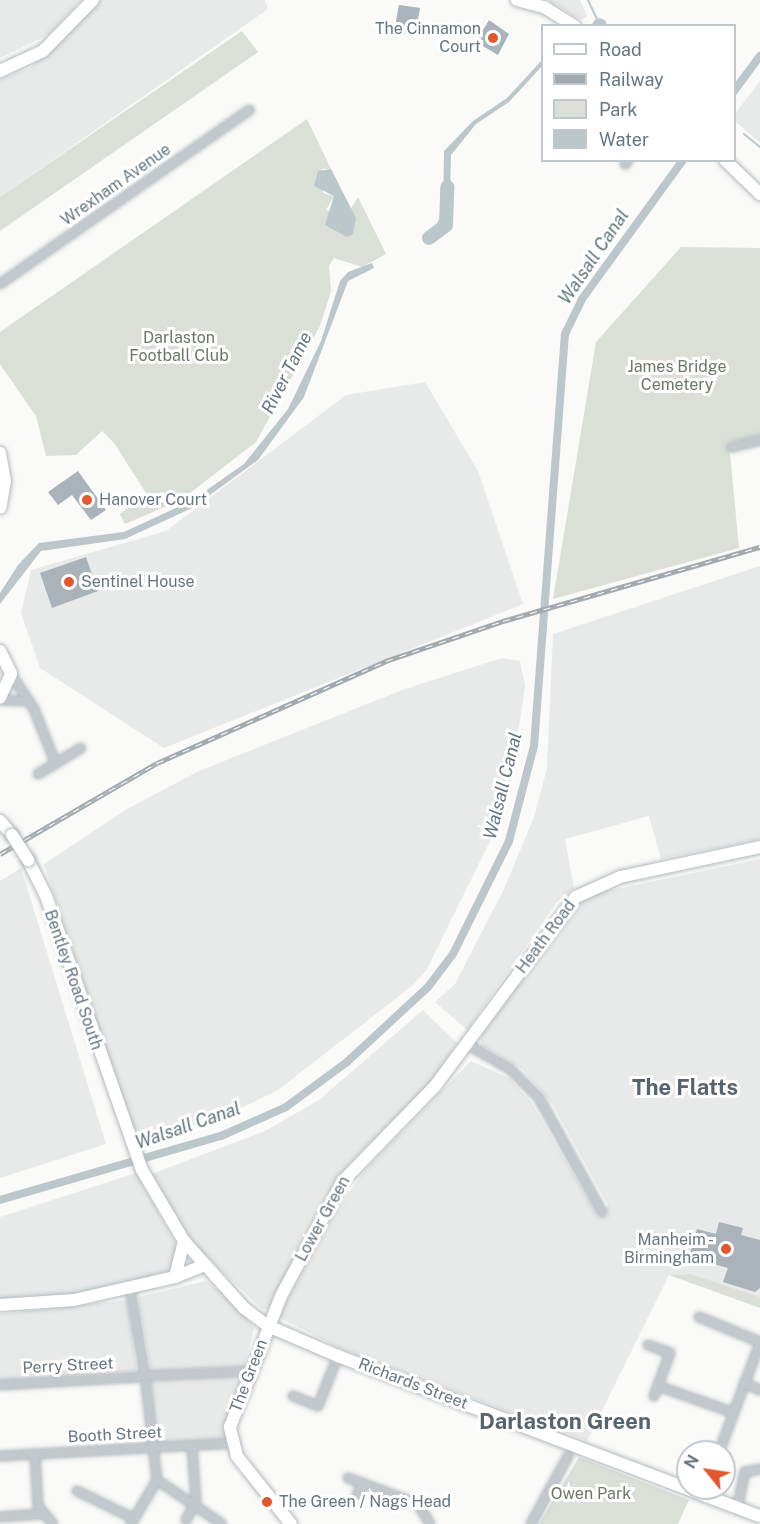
<!DOCTYPE html>
<html>
<head>
<meta charset="utf-8">
<style>
  body { margin:0 }
  #map { position:relative; width:760px; height:1524px; overflow:hidden; background:#fafaf8; font-family:"Public Sans",sans-serif }
  div>[style] { position:absolute }
  [style*='--x'] { left:calc(var(--x)*1px); top:calc(var(--y)*1px); width:calc(var(--w)*1px); rotate:calc(var(--a)*1deg) }
  .built>* { inset:0; background:#e8e9e9 }
  .green>* { inset:0; background:#dadfd7 }
  .water>* { inset:0; background:#bbc7cb }
  .stream>* { height:2px; margin:-1px; padding:0 1px; transform-origin:1px; border-radius:1px; background:#bbc7cb }
  .canal>* { height:8px; margin:-4px; padding:0 4px; transform-origin:4px; border-radius:4px; background:#bbc7cb }
  .river>* { height:14px; margin:-7px; padding:0 7px; transform-origin:7px; border-radius:7px; background:#bbc7cb }
  .building>* { inset:0; background:#aab3b9 }
  .roads { filter:drop-shadow(0 0 2px #b3babf) drop-shadow(0 0 2px #b3babf) }
  .street>* { height:8px; margin:-4px; padding:0 4px; transform-origin:4px; border-radius:4px; background:#c3c8cc }
  .secondary>* { height:12px; margin:-6px; padding:0 6px; transform-origin:6px; border-radius:6px; background:#fff }
  .rail>* { height:4.5px; margin-top:-2.25px; transform-origin:0; background:repeating-linear-gradient(90deg,#fff 0 7px,#a2aab0 0 14px); box-sizing:border-box; border-block:2px solid #a2aab0 }
  .bridges { filter:drop-shadow(0 0 2px #b3babf) drop-shadow(0 0 2px #b3babf) }
  .secondary-bridge>* { height:12px; margin:-6px; padding:0 6px; transform-origin:6px; border-radius:6px; background:#fff }
  .dots>* { width:16px; height:16px; translate:-50% -50%; box-sizing:border-box; border:3px solid #fff; border-radius:50% }
  span { translate:-50% -50%; white-space:nowrap; text-align:center; line-height:1.15; -webkit-text-stroke:6px #fff; paint-order:stroke }
  .poi-label { font-size:16px; color:#657683 }
  .right { translate:-100% -50%; text-align:right }
  .left { translate:0 -50%; text-align:left }
  .street-label { font-size:16px; color:#657683 }
  .park-label { font-size:16px; color:#687a64 }
  .water-label { font-size:18px; color:#60757c; font-style:italic }
  .district-label { font-size:22px; color:#57646e; font-weight:700 }
  .legend { position:absolute; left:541px; top:24px; width:195px; height:138px; box-sizing:border-box; background:#fff; border:2px solid #c1c8cd; margin:0; padding:8px 10px; list-style:none; font-size:18px; color:#657683 }
  .legend li { display:flex; align-items:center; gap:12px; height:30px }
  .legend b { width:30px; border:2px solid #c1c8cd }
  .north { position:absolute; left:676px; top:1440px; width:60px; height:60px; box-sizing:border-box; background:#fff; border:2px solid #c1c8cd; border-radius:50%; rotate:300deg; font-size:16px; font-weight:700; line-height:24px; text-align:center; color:#657683 }
  .north::after { content:''; display:block; margin:auto; width:21px; height:27px; background:#e4572e; clip-path:polygon(50% 0,100% 100%,50% 72%,0 100%) }
</style>
</head>
<body>
<div id="map">
  <div class="built">
    <div style="clip-path:polygon(0 0,81px 0,48px 35px,0 58px)"></div>
    <div style="clip-path:polygon(101px 0,265px 0,268px 9px,0 197px,0 79px,30px 68px)"></div>
    <div style="clip-path:polygon(548px 0,580px 0,587px 16px,581px 20px)"></div>
    <div style="clip-path:polygon(760px 81px,760px 143px,735px 121px,734px 115px)"></div>
    <div style="clip-path:polygon(425px 382px,478px 471px,523px 604px,164px 748px,40px 668px,21px 613px,31px 570px,166px 531px,346px 395px)"></div>
    <div style="clip-path:polygon(760px 566px,760px 839px,661px 859px,649px 816px,565px 839px,574px 888px,557px 902px,467px 1030px,435px 1002px,455px 984px,504px 889px,534px 817px,547px 768px,553px 634px)"></div>
    <div style="clip-path:polygon(502px 658px,520px 661px,525px 686px,511px 781px,496px 829px,426px 971px,412px 986px,278px 1090px,215px 1121px,138px 1144px,44px 864px,127px 809px,199px 771px,405px 689px)"></div>
    <div style="clip-path:polygon(760px 859px,760px 1297px,691px 1274px,669px 1275px,587px 1441px,342px 1349px,278px 1317px,336px 1211px,366px 1169px,471px 1061px,509px 1078px,531px 1102px,599px 1218px,608px 1205px,553px 1105px,522px 1069px,481px 1045px,481px 1035px,575px 907px,593px 894px)"></div>
    <div style="clip-path:polygon(21px 868px,106px 1144px,0 1178px,0 881px)"></div>
    <div style="clip-path:polygon(423px 1010px,457px 1043px,435px 1077px,338px 1176px,268px 1309px,262px 1309px,193px 1244px,149px 1175px,265px 1131px,319px 1100px)"></div>
    <div style="clip-path:polygon(136px 1173px,176px 1244px,168px 1275px,58px 1298px,0 1302px,0 1217px)"></div>
    <div style="clip-path:polygon(206px 1281px,230px 1299px,254px 1328px,245px 1366px,151px 1371px,138px 1297px)"></div>
    <div style="clip-path:polygon(127px 1300px,137px 1371px,0 1381px,0 1314px)"></div>
    <div style="clip-path:polygon(243px 1376px,224px 1442px,156px 1445px,151px 1381px)"></div>
  </div>
  <div class="green">
    <div style="clip-path:polygon(242px 31px,258px 52px,0 231px,0 197px)"></div>
    <div style="clip-path:polygon(307px 119px,331px 169px,322px 169px,323px 193px,334px 196px,326px 210px,356px 219px,350px 210px,358px 197px,386px 254px,362px 267px,334px 258px,329px 266px,331px 291px,320px 326px,256px 442px,181px 500px,125px 524px,120px 514px,146px 493px,114px 443px,102px 431px,76px 455px,46px 456px,36px 416px,0 364px,0 332px)"></div>
    <div style="clip-path:polygon(681px 247px,760px 248px,760px 435px,729px 442px,739px 548px,553px 599px,596px 342px)"></div>
    <div style="clip-path:polygon(691px 1274px,760px 1297px,760px 1308px,669px 1275px)"></div>
    <div style="clip-path:polygon(579px 1457px,689px 1500px,678px 1524px,539px 1524px)"></div>
  </div>
  <div class="water">
    <div style="clip-path:polygon(542px 60px,542px 66px,509px 102px,476px 124px,451px 155px,449px 231px,431px 242px,443px 207px,444px 151px,473px 121px,507px 98px)"></div>
    <div style="clip-path:polygon(331px 169px,356px 218px,353px 234px,347px 237px,325px 225px,334px 196px,314px 186px,318px 171px)"></div>
    <div style="clip-path:polygon(372px 263px,374px 268px,348px 281px,304px 397px,258px 460px,192px 508px,125px 539px,41px 551px,0 604px,0 593px,18px 565px,39px 543px,124px 532px,191px 501px,244px 464px,288px 409px,321px 341px,340px 281px,348px 272px)"></div>
  </div>
  <div class="stream">
    <div style="--x:588;--y:0;--w:29;--a:65"></div>
    <div style="--x:744;--y:134;--w:21;--a:39"></div>
  </div>
  <div class="canal">
    <div style="--x:734;--y:91;--w:44;--a:-53.4"></div>
    <div style="--x:0;--y:1200;--w:230;--a:-16.2"></div>
    <div style="--x:221;--y:1136;--w:71;--a:-24"></div>
    <div style="--x:286;--y:1107;--w:76;--a:-36.4"></div>
    <div style="--x:347;--y:1062;--w:110;--a:-42.8"></div>
    <div style="--x:428;--y:987;--w:41;--a:-52.9"></div>
    <div style="--x:453;--y:954;--w:126;--a:-63.6"></div>
    <div style="--x:509;--y:841;--w:98;--a:-75.3"></div>
    <div style="--x:534;--y:746;--w:413;--a:-85.7"></div>
    <div style="--x:565;--y:334;--w:39;--a:-64"></div>
    <div style="--x:582;--y:299;--w:172;--a:-54"></div>
  </div>
  <div class="river">
    <div style="--x:599;--y:26;--w:1;--a:-45"></div>
    <div style="--x:429;--y:238;--w:21;--a:-37"></div>
    <div style="--x:446;--y:225;--w:38;--a:-88"></div>
  </div>
  <div class="building">
    <div style="clip-path:polygon(399px 5px,420px 8px,415px 35px,394px 32px)"></div>
    <div style="clip-path:polygon(489px 20px,509px 34px,498px 55px,476px 42px)"></div>
    <div style="clip-path:polygon(78px 471px,106px 510px,91px 520px,72px 495px,58px 505px,48px 492px)"></div>
    <div style="clip-path:polygon(86px 557px,98px 591px,52px 608px,40px 573px)"></div>
    <div style="clip-path:polygon(719px 1222px,743px 1228px,741px 1235px,760px 1240px,760px 1288px,755px 1292px,723px 1282px,728px 1268px,689px 1257px,697px 1229px,716px 1234px)"></div>
  </div>
  <div class="roads">
    <div class="street">
      <div style="--x:625;--y:164;--w:5;--a:-53"></div>
      <div style="--x:0;--y:284;--w:304;--a:-34.9"></div>
      <div style="--x:732;--y:447;--w:29;--a:-14"></div>
      <div style="--x:11;--y:674;--w:42;--a:56.7"></div>
      <div style="--x:34;--y:709;--w:57;--a:68.4"></div>
      <div style="--x:0;--y:700;--w:29;--a:2"></div>
      <div style="--x:38;--y:774;--w:50;--a:-31.2"></div>
      <div style="--x:467;--y:1044;--w:50;--a:30.2"></div>
      <div style="--x:510;--y:1069;--w:41;--a:45"></div>
      <div style="--x:539;--y:1098;--w:130;--a:61.1"></div>
      <div style="--x:130;--y:1288;--w:89;--a:80.3"></div>
      <div style="--x:145;--y:1376;--w:106;--a:-2.7"></div>
      <div style="--x:699;--y:1317;--w:66;--a:22.3"></div>
      <div style="--x:648;--y:1345;--w:23;--a:20"></div>
      <div style="--x:670;--y:1353;--w:46;--a:110.4"></div>
      <div style="--x:744;--y:1383;--w:17;--a:24"></div>
      <div style="--x:0;--y:1385;--w:139;--a:-3.3"></div>
      <div style="--x:658;--y:1386;--w:78;--a:19.4"></div>
      <div style="--x:293;--y:1396;--w:27;--a:22"></div>
      <div style="--x:318;--y:1406;--w:54;--a:-68.2"></div>
      <div style="--x:719;--y:1452;--w:116;--a:-69.4"></div>
      <div style="--x:35;--y:1454;--w:52;--a:86.7"></div>
      <div style="--x:38;--y:1506;--w:23;--a:50"></div>
      <div style="--x:0;--y:1456;--w:231;--a:-3.2"></div>
      <div style="--x:348;--y:1478;--w:75;--a:20.4"></div>
      <div style="--x:418;--y:1504;--w:23;--a:59"></div>
      <div style="--x:157;--y:1480;--w:78;--a:34.1"></div>
      <div style="--x:77;--y:1491;--w:62;--a:25.7"></div>
      <div style="--x:357;--y:1495;--w:13;--a:-61"></div>
      <div style="--x:737;--y:1509;--w:38;--a:-78"></div>
      <div style="--x:745;--y:1472;--w:15;--a:-11"></div>
      <div style="--x:0;--y:1517;--w:41;--a:-4.2"></div>
      <div style="--x:186;--y:1520;--w:21;--a:-62"></div>
      <div style="--x:196;--y:1501;--w:55;--a:-94.2"></div>
      <div style="--x:131;--y:1524;--w:51;--a:-59.4"></div>
      <div style="--x:157;--y:1480;--w:97;--a:-96.5"></div>
      <div style="--x:531;--y:1524;--w:77;--a:-61.4"></div>
    </div>
    <div class="secondary">
      <div style="--x:517;--y:0;--w:28;--a:15"></div>
      <div style="--x:544;--y:7;--w:36;--a:32"></div>
      <div style="--x:0;--y:71;--w:47;--a:-24.9"></div>
      <div style="--x:43;--y:51;--w:71;--a:-45.6"></div>
      <div style="--x:725;--y:160;--w:49;--a:44.2"></div>
      <div style="--x:0;--y:453;--w:28;--a:80"></div>
      <div style="--x:5;--y:481;--w:27;--a:100"></div>
      <div style="--x:0;--y:651;--w:25;--a:64"></div>
      <div style="--x:11;--y:674;--w:26;--a:115"></div>
      <div style="--x:0;--y:821;--w:18;--a:49"></div>
      <div style="--x:28;--y:860;--w:40;--a:63.4"></div>
      <div style="--x:46;--y:896;--w:290;--a:70.7"></div>
      <div style="--x:142;--y:1170;--w:82;--a:59.4"></div>
      <div style="--x:184;--y:1241;--w:90;--a:48.2"></div>
      <div style="--x:244;--y:1308;--w:30;--a:37"></div>
      <div style="--x:268;--y:1326;--w:76;--a:23.2"></div>
      <div style="--x:338;--y:1356;--w:451;--a:20.8"></div>
      <div style="--x:175;--y:1277;--w:37;--a:-76"></div>
      <div style="--x:0;--y:1305;--w:74;--a:-3.9"></div>
      <div style="--x:74;--y:1300;--w:104;--a:-12.8"></div>
      <div style="--x:175;--y:1277;--w:31;--a:-22"></div>
      <div style="--x:291;--y:1524;--w:87;--a:-128.5"></div>
      <div style="--x:237;--y:1456;--w:30;--a:-104"></div>
      <div style="--x:230;--y:1427;--w:141;--a:-68.7"></div>
      <div style="--x:281;--y:1296;--w:131;--a:-61.7"></div>
      <div style="--x:343;--y:1181;--w:132;--a:-45.9"></div>
      <div style="--x:435;--y:1086;--w:236;--a:-53.3"></div>
      <div style="--x:576;--y:897;--w:48;--a:-24.4"></div>
      <div style="--x:620;--y:877;--w:143;--a:-12.1"></div>
    </div>
  </div>
  <div class="rail">
    <div style="--x:0;--y:854;--w:181;--a:-30.1"></div>
    <div style="--x:157;--y:763;--w:251;--a:-24"></div>
    <div style="--x:386;--y:661;--w:124;--a:-18.9"></div>
    <div style="--x:503;--y:621;--w:267;--a:-16.1"></div>
  </div>
  <div class="bridges">
    <div class="secondary-bridge">
      <div style="--x:12;--y:835;--w:30;--a:57"></div>
    </div>
  </div>
  <div class="dots">
    <div style="left:493px;top:38px;background:#e4572e"></div>
    <div style="left:87px;top:500px;background:#e4572e"></div>
    <div style="left:69px;top:582px;background:#e4572e"></div>
    <div style="left:726px;top:1249px;background:#e4572e"></div>
    <div style="left:267px;top:1502px;background:#e4572e"></div>
  </div>
  <div class="poi-label">
    <span class="right" style="left:481px;top:38px">The Cinnamon<br>Court</span>
    <span class="left" style="left:99px;top:500px">Hanover Court</span>
    <span class="left" style="left:81px;top:582px">Sentinel House</span>
    <span class="right" style="left:714px;top:1249px">Manheim -<br>Birmingham</span>
    <span class="left" style="left:279px;top:1502px">The Green / Nags Head</span>
  </div>
  <div class="street-label">
    <span style="left:116px;top:185px;rotate:-35deg">Wrexham Avenue</span>
    <span style="left:546px;top:937px;rotate:-53deg">Heath Road</span>
    <span style="left:73px;top:980px;rotate:71deg">Bentley Road South</span>
    <span style="left:323px;top:1219px;rotate:-61deg">Lower Green</span>
    <span style="left:68px;top:1366px;rotate:-3deg">Perry Street</span>
    <span style="left:249px;top:1376px;rotate:-69deg">The Green</span>
    <span style="left:413px;top:1384px;rotate:21deg">Richards Street</span>
    <span style="left:115px;top:1435px;rotate:-3deg">Booth Street</span>
  </div>
  <div class="park-label">
    <span style="left:179px;top:347px">Darlaston<br>Football Club</span>
    <span style="left:677px;top:376px">James Bridge<br>Cemetery</span>
    <span style="left:591px;top:1494px">Owen Park</span>
  </div>
  <div class="water-label">
    <span style="left:594px;top:257px;rotate:-56deg">Walsall Canal</span>
    <span style="left:287px;top:373px;rotate:-63deg">River Tame</span>
    <span style="left:503px;top:786px;rotate:-76deg">Walsall Canal</span>
    <span style="left:188px;top:1126px;rotate:-19deg">Walsall Canal</span>
  </div>
  <div class="district-label">
    <span style="left:685px;top:1088px">The Flatts</span>
    <span style="left:565px;top:1422px">Darlaston Green</span>
  </div>
  <ul class="legend">
  <li><b style="height:8px;background:#fff"></b>Road</li>
  <li><b style="height:8px;background:#a2aab0"></b>Railway</li>
  <li><b style="height:16px;background:#dadfd7"></b>Park</li>
  <li><b style="height:16px;background:#bbc7cb"></b>Water</li>
  </ul>
  <div class="north">N</div>
</div>
</body>
</html>
